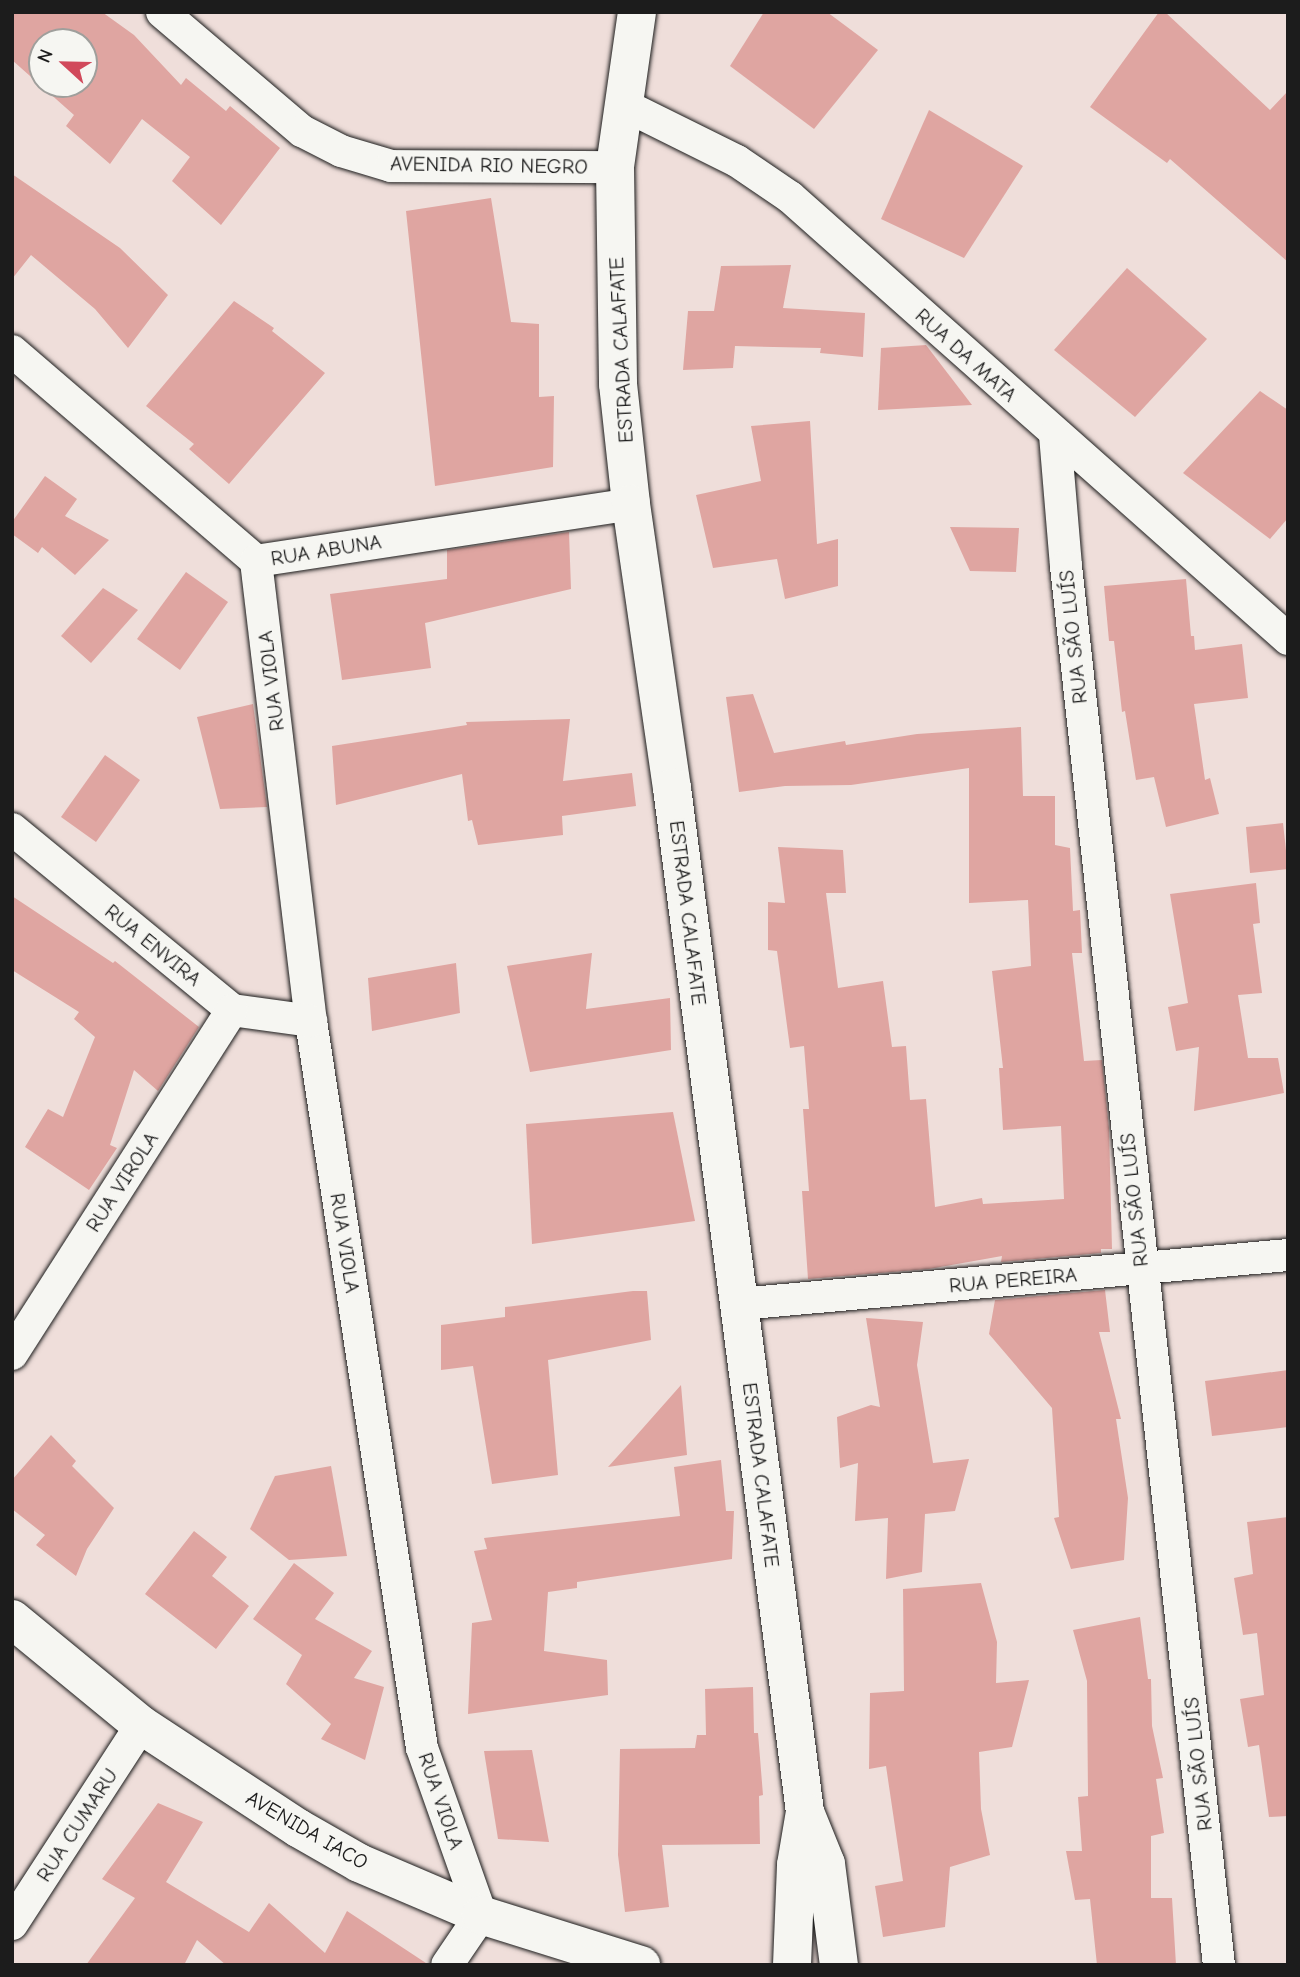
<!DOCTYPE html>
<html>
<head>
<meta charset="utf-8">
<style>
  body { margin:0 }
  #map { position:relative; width:1300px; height:1977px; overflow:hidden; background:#efdeda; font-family:"Comic Neue",sans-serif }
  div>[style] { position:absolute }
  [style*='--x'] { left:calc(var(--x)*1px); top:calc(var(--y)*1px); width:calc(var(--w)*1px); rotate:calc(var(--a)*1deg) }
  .building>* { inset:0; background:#dfa5a1 }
  .roads { filter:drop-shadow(0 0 2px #1c1c1c) drop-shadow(0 0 2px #1c1c1c) }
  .minor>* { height:32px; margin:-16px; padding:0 16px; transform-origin:16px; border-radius:16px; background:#f6f6f2 }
  .tertiary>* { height:38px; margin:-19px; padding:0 19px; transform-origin:19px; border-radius:19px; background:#f6f6f2 }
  span { translate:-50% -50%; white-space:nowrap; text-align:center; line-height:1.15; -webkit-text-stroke:5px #f6f6f2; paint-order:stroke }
  .street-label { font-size:21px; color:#1c1c1c }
  .frame { position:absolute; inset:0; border:14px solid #1c1c1c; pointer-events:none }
  .north { position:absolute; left:28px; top:28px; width:70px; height:70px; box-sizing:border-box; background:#f6f6f2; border:2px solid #9f9f9c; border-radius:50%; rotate:292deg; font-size:19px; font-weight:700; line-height:28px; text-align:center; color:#1c1c1c }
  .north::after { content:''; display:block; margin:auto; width:24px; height:32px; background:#d1495b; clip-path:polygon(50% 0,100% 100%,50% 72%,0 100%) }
</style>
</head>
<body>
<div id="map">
  <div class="building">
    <div style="clip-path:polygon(evenodd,12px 12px,102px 12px,134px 35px,181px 85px,186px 78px,226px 111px,230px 106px,280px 148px,221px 225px,172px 181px,190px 157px,142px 119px,110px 164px,66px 126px,74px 115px,12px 60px,12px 12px,42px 42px,84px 42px,84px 84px,42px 84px,42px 42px)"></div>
    <div style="clip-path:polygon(764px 12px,827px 12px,878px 50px,814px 129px,730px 66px)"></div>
    <div style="clip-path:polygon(1159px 12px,1165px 12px,1270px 110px,1288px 91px,1288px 262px,1170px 159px,1167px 163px,1090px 107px)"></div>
    <div style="clip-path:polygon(929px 110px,1023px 166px,964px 258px,881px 219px)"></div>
    <div style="clip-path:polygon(12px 174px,120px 248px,168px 295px,128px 348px,95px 309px,31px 255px,12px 279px)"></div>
    <div style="clip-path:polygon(491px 198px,511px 322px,539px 324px,539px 397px,554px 396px,553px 467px,435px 486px,406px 211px)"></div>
    <div style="clip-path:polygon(791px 265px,783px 308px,865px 313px,863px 357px,820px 353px,821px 348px,735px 346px,733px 368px,683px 370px,688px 311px,714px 311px,721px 266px)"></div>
    <div style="clip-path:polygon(1127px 268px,1207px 339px,1135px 417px,1054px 350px)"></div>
    <div style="clip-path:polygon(234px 301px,274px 328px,272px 331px,325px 373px,229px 484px,189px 449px,194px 444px,146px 406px)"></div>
    <div style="clip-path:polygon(926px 345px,972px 405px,878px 410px,881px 348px)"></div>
    <div style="clip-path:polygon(1260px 391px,1288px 410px,1288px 518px,1270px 539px,1183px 473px)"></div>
    <div style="clip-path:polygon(810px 421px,817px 544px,838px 539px,838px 586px,785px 599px,777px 559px,713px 568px,696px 495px,761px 481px,751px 426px)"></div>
    <div style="clip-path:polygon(45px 476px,77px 499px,65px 516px,109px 540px,75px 575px,42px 547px,38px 553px,12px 534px,12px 522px)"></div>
    <div style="clip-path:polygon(950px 527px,1019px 528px,1016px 572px,970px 571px)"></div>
    <div style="clip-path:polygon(569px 532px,571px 589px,425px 623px,431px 668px,342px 680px,330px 594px,447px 579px,447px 550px)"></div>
    <div style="clip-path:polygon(186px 572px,228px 602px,180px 670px,137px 639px)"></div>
    <div style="clip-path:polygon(1186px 579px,1191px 636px,1194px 636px,1195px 650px,1242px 644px,1248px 698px,1194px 704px,1205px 780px,1210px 778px,1219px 814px,1166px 827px,1154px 777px,1136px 780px,1125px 711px,1122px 712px,1114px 641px,1109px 641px,1104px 586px)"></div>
    <div style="clip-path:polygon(103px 588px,138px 610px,91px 663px,61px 636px)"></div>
    <div style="clip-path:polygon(753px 694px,774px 753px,845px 741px,846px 745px,917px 734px,1021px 727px,1023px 796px,1055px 796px,1055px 845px,1070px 848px,1073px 911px,1080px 910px,1082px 953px,1072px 953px,1084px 1061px,1102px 1060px,1109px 1128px,1112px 1249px,1101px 1249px,1101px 1253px,1001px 1262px,1002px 1256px,929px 1269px,808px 1279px,802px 1191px,809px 1191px,803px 1109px,809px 1109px,804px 1046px,790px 1048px,777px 951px,768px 950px,768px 902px,785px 903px,778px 847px,843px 850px,846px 893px,826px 893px,838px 988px,883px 981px,892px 1047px,906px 1046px,910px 1100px,926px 1099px,935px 1207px,982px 1198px,983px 1204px,1064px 1199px,1061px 1126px,1003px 1130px,999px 1068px,1003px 1068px,992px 971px,1031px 966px,1028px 900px,969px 903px,969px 768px,851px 785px,785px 786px,739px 792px,726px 697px)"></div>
    <div style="clip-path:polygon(253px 704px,267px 807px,220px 809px,197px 717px)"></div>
    <div style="clip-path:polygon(570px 719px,563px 781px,632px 773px,636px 806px,562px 816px,563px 835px,478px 845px,472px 820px,468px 821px,462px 774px,336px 805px,332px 746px,467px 725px,466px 722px)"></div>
    <div style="clip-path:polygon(105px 755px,140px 780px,96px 842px,61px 817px)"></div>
    <div style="clip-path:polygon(1283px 823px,1288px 869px,1250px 873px,1246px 827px)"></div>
    <div style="clip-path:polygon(1256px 883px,1260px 923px,1253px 924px,1262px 993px,1238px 995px,1248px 1058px,1278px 1058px,1284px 1093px,1194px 1111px,1199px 1047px,1176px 1051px,1168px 1007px,1188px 1003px,1170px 894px)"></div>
    <div style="clip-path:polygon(12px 896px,113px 963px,115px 961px,199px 1027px,158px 1091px,134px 1070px,110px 1145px,117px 1148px,89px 1190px,25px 1147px,48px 1109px,63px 1117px,95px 1037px,74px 1019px,79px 1012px,12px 970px)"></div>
    <div style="clip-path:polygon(592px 953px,586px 1009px,670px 998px,671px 1050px,530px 1072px,507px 966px)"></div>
    <div style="clip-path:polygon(456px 963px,460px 1013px,372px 1031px,368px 978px)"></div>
    <div style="clip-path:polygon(673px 1112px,695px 1221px,532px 1244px,526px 1124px)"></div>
    <div style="clip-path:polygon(1105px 1290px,1110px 1332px,1099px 1332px,1121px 1419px,1116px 1419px,1128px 1498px,1124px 1560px,1071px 1569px,1054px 1518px,1059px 1517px,1052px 1408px,989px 1334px,995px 1300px)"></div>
    <div style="clip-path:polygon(633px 1291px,647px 1291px,651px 1340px,548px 1360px,558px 1475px,492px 1484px,473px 1366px,441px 1370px,441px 1325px,505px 1317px,505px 1307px)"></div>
    <div style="clip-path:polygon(866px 1318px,923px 1322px,917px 1365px,933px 1463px,969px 1459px,955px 1511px,925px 1514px,922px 1572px,886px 1579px,888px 1518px,855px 1521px,858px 1463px,840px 1468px,837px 1417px,871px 1405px,880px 1407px)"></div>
    <div style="clip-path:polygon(1288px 1370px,1288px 1427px,1212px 1436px,1205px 1381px)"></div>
    <div style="clip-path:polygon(681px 1385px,687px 1455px,608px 1467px,635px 1437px)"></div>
    <div style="clip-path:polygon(51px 1435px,76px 1461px,72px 1466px,114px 1508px,87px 1549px,76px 1576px,36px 1545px,45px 1535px,12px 1509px,12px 1480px)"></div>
    <div style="clip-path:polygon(721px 1460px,726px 1511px,734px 1511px,732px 1559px,577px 1582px,577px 1588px,548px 1592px,544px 1651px,607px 1660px,608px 1695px,468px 1714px,472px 1623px,492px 1620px,474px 1551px,487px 1549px,484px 1538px,680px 1516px,674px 1467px)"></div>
    <div style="clip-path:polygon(331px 1466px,347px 1556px,289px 1560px,250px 1529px,275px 1476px)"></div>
    <div style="clip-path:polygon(1288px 1517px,1288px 1816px,1269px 1817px,1259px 1745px,1248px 1747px,1240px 1699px,1264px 1695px,1257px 1633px,1243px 1635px,1234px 1578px,1253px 1574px,1247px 1522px)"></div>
    <div style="clip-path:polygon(194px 1531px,227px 1557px,212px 1576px,249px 1606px,216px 1649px,145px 1594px)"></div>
    <div style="clip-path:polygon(294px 1563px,334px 1593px,315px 1619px,372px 1651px,354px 1678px,384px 1687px,365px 1760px,321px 1739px,331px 1724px,286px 1684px,302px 1655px,253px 1619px)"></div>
    <div style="clip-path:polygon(981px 1583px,997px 1642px,996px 1683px,1029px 1680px,1012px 1747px,979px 1752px,981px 1809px,990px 1855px,950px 1867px,945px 1927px,883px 1937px,875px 1886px,903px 1881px,886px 1766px,869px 1769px,870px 1693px,904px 1691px,903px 1589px)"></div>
    <div style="clip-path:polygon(1140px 1617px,1148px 1679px,1151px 1679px,1152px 1726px,1163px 1778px,1156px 1779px,1164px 1833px,1151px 1836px,1151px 1898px,1172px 1898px,1176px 1965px,1097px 1965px,1090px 1899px,1075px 1900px,1066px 1851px,1082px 1851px,1078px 1797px,1088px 1796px,1087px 1681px,1073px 1630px)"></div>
    <div style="clip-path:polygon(753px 1687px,754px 1733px,758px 1733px,763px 1795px,759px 1796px,760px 1844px,662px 1845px,669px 1907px,625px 1912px,618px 1855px,620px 1749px,695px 1748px,697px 1735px,706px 1735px,705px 1689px)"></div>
    <div style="clip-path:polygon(532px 1750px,549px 1842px,498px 1839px,484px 1751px)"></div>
    <div style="clip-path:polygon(158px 1803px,203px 1822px,166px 1882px,249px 1932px,269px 1903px,325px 1953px,347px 1911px,429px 1965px,226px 1965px,197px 1940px,184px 1965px,86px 1965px,135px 1898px,102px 1879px)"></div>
  </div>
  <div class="roads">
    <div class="minor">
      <div style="--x:162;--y:12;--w:184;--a:40.4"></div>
      <div style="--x:302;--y:131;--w:44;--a:27.1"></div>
      <div style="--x:341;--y:151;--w:52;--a:16.7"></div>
      <div style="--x:391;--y:166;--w:224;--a:0.3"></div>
      <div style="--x:622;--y:104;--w:128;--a:26.4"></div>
      <div style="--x:737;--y:161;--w:64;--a:34.2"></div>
      <div style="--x:790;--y:197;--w:666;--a:41.59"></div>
      <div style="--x:12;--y:351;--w:322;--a:40.7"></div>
      <div style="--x:256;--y:561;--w:379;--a:-8.6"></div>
      <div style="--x:1055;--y:435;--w:131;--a:85.2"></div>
      <div style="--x:1066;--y:566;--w:1407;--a:83.76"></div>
      <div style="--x:256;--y:561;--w:463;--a:83.2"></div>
      <div style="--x:311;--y:1021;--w:735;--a:81.32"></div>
      <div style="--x:422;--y:1748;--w:177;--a:70.5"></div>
      <div style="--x:481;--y:1915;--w:60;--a:124.2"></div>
      <div style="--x:12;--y:829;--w:285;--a:39.4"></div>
      <div style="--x:232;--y:1010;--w:80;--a:7.9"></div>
      <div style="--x:739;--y:1304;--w:551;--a:-5.1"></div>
      <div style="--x:12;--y:1354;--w:408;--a:-57.4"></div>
      <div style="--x:12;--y:1924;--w:237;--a:-57"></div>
    </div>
    <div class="tertiary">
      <div style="--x:637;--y:12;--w:157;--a:98.1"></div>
      <div style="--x:615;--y:167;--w:217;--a:89.2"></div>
      <div style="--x:618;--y:384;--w:121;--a:83.8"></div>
      <div style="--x:631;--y:504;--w:287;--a:81.8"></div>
      <div style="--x:672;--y:788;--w:1033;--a:82.6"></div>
      <div style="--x:805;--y:1812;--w:56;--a:68"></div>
      <div style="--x:826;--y:1864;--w:102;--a:82.7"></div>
      <div style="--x:12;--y:1619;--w:167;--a:39.4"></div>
      <div style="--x:141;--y:1725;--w:188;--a:33.3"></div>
      <div style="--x:298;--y:1828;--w:70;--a:29.8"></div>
      <div style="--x:359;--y:1863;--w:133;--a:23.1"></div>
      <div style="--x:481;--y:1915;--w:168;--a:17.4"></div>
      <div style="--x:792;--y:1965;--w:100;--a:-87.7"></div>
      <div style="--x:796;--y:1865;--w:54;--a:-80.4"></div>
    </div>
  </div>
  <div class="street-label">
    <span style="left:489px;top:165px;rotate:1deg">AVENIDA RIO NEGRO</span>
    <span style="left:621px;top:350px;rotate:-93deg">ESTRADA CALAFATE</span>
    <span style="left:966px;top:355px;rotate:42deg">RUA DA MATA</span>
    <span style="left:326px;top:550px;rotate:-9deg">RUA ABUNA</span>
    <span style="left:1073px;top:637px;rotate:-96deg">RUA SÃO LUÍS</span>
    <span style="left:271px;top:681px;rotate:-97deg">RUA VIOLA</span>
    <span style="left:688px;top:913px;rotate:83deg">ESTRADA CALAFATE</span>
    <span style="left:153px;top:945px;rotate:39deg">RUA ENVIRA</span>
    <span style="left:122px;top:1182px;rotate:-57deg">RUA VIROLA</span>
    <span style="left:1134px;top:1200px;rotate:-96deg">RUA SÃO LUÍS</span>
    <span style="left:345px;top:1243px;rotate:81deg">RUA VIOLA</span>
    <span style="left:1013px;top:1280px;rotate:-5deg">RUA PEREIRA</span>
    <span style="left:761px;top:1475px;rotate:83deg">ESTRADA CALAFATE</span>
    <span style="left:1198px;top:1764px;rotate:-96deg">RUA SÃO LUÍS</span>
    <span style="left:441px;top:1801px;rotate:71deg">RUA VIOLA</span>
    <span style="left:77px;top:1825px;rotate:-57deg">RUA CUMARU</span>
    <span style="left:307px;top:1830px;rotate:30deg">AVENIDA IACO</span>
  </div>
  <div class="frame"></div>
  <div class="north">N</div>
</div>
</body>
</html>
